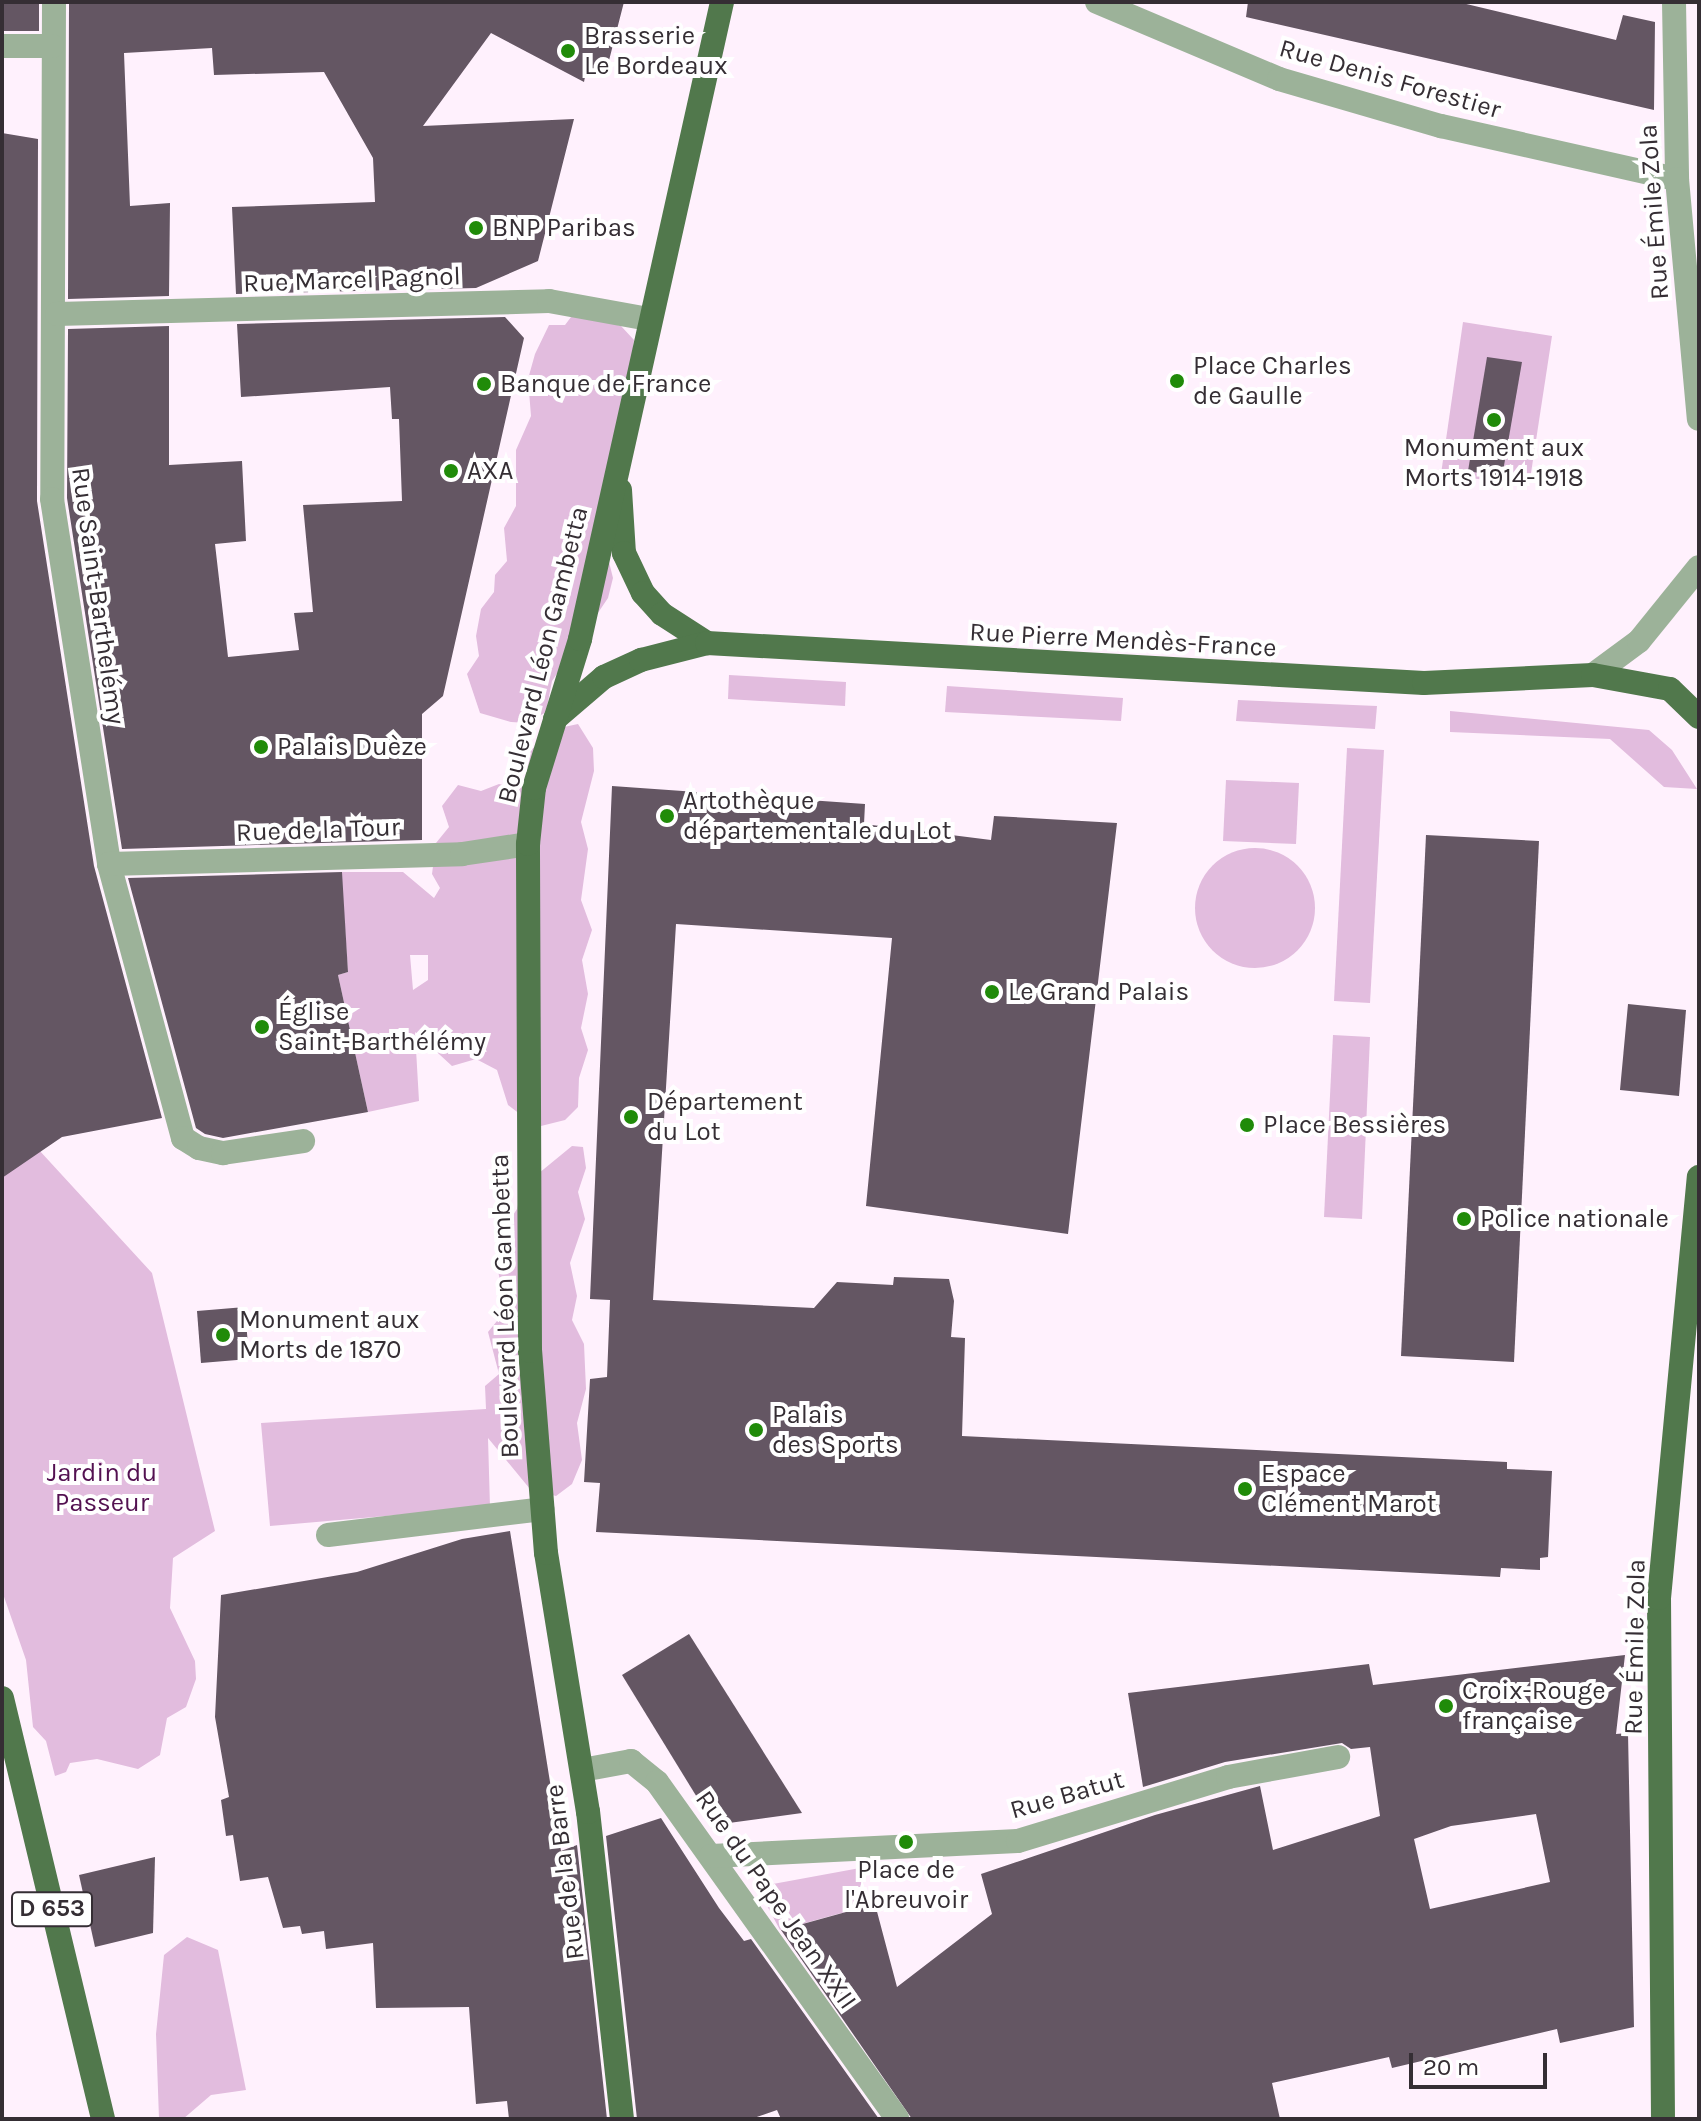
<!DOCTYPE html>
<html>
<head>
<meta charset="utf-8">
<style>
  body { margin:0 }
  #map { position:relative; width:1701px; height:2121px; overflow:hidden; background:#fff1fd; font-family:Karla,sans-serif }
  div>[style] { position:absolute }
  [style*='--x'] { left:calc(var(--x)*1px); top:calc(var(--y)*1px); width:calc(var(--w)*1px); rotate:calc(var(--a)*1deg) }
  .green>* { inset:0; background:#e2bcde }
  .round { border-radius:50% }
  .building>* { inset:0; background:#645663 }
  .minor>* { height:24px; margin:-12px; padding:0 12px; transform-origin:12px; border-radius:12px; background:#9cb299 }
  .major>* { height:24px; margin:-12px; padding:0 12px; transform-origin:12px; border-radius:12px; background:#51784c }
  .dots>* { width:22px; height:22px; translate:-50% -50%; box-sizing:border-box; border:4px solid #fff; border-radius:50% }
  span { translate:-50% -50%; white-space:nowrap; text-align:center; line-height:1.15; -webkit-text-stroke:8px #fff; paint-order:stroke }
  .shield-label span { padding:2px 6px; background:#fff; border:2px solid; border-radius:6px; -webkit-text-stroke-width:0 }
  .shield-label { font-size:24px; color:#352e34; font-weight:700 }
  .poi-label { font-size:26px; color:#352e34 }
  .left { translate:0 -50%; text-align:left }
  .street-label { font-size:26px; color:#352e34 }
  .park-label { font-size:26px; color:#531151 }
  .frame { position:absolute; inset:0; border:4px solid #352e34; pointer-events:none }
  .scale { position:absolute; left:1409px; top:2053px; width:138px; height:36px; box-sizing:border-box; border:4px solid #352e34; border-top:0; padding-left:10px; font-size:24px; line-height:28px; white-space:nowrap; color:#352e34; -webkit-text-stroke:6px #fff; paint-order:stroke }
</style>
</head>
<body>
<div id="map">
  <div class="green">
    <div style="clip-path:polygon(574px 313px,621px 326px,634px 340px,608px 558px,613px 578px,608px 598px,552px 681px,546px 712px,528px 723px,511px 722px,480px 713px,467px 674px,479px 656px,476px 636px,481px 609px,494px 592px,495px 575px,507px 561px,504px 528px,516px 506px,516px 450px,531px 416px,528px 379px,535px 354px,549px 325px,565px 325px)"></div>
    <div style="clip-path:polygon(1463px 322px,1552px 336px,1529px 486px,1441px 474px)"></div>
    <div style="clip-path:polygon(729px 675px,846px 682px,845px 706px,728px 699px)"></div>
    <div style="clip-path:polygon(947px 686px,1123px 698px,1121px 721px,945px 712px)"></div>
    <div style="clip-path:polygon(1238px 700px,1377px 706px,1375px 729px,1236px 721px)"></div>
    <div style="clip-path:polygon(1450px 711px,1649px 730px,1672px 750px,1697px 789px,1664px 787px,1610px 739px,1450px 732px)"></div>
    <div style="clip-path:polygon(evenodd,578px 724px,593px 748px,594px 771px,581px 822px,588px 849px,581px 900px,592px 930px,582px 960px,588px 994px,581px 1028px,588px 1050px,579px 1078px,578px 1107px,565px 1120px,537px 1127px,508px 1105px,497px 1070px,476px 1059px,452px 1066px,415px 1032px,419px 1101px,368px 1112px,338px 975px,348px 972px,341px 872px,403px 872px,434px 898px,440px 888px,432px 874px,436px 843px,449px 827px,442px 806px,458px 785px,481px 791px,499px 784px,518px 789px,529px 776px,525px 759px,533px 748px,553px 740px,564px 727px,578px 724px,410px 955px,428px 955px,428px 980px,413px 990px,410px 955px)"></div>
    <div style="clip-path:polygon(1347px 748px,1384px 750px,1370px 1003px,1334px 1001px)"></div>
    <div style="clip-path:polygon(1226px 780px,1299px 783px,1296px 844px,1223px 841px)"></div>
    <div class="round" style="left:1195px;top:848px;width:120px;height:120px"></div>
    <div style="clip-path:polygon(1333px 1035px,1370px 1037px,1362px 1219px,1324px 1217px)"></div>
    <div style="clip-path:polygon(572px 1146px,583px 1147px,586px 1168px,578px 1192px,585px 1219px,570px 1263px,577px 1296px,572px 1320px,584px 1344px,586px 1389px,577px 1423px,582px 1460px,572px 1484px,556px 1496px,530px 1489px,488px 1438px,490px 1507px,270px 1526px,261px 1423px,486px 1409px,485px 1386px,499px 1374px,488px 1332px,506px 1310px,497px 1266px,499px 1237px,517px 1209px,522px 1187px)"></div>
    <div style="clip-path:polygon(39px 1150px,152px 1273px,215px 1531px,173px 1558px,170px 1608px,195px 1661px,196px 1679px,186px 1707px,167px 1718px,160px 1755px,138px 1769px,97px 1759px,70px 1763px,66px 1772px,55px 1776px,46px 1741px,33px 1727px,26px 1660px,2px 1591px,2px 1175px)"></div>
    <div style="clip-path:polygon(860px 1868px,863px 1907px,780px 1930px,757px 1887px)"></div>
    <div style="clip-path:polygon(187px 1937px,218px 1950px,246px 2090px,211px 2095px,183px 2119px,159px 2119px,156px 2034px,164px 1955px)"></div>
  </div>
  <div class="building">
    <div style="clip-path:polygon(2px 2px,39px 2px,39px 31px,2px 31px)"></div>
    <div style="clip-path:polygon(69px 2px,624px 2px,605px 76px,586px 72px,584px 82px,491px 33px,423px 126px,574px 119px,538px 261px,476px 288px,236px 294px,232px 207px,375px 202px,373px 158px,324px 72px,214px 75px,212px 48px,124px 53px,130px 206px,170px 203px,169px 296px,68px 299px)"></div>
    <div style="clip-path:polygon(1248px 2px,1458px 2px,1616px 40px,1623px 15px,1655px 22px,1654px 110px,1246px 17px)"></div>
    <div style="clip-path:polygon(2px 133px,38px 139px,37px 501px,94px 866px,162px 1118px,62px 1137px,2px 1178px)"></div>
    <div style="clip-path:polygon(505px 317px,524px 338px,443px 696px,422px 714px,422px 840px,122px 849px,67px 498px,68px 329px,169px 326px,169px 465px,242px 461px,246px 541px,215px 544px,228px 657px,299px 650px,294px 613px,313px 612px,303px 505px,402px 501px,399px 419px,392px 419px,390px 387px,241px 397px,237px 324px)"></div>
    <div style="clip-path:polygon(1487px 357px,1522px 362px,1502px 477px,1468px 471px)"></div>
    <div style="clip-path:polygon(612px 786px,865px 804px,864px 824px,991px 840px,994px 816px,1117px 823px,1068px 1234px,866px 1206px,892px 938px,676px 924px,653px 1300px,814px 1308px,837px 1282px,893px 1285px,894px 1277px,949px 1279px,954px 1301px,951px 1337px,965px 1338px,962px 1436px,1507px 1462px,1507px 1469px,1552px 1471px,1548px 1557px,1540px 1558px,1540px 1570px,1501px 1568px,1500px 1577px,596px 1532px,600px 1483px,584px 1482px,590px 1379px,607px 1377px,610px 1300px,590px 1299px)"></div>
    <div style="clip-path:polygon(1426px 835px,1539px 841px,1514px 1362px,1401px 1356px)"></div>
    <div style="clip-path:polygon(342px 872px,348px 972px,338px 975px,368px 1112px,223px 1138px,205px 1134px,196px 1128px,128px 878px)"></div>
    <div style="clip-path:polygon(1628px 1004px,1686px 1010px,1679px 1096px,1620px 1090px)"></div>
    <div style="clip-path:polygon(245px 1307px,249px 1359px,201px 1363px,197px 1311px)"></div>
    <div style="clip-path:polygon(510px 1531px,561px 1851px,577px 1845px,607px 2119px,509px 2119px,507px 2101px,476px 2104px,469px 2007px,376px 2008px,373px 1943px,326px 1949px,324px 1931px,302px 1934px,300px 1926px,283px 1928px,268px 1877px,240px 1881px,233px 1835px,226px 1836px,221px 1800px,229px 1797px,215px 1717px,221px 1595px,357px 1572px,462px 1539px)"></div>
    <div style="clip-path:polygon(689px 1634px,802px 1813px,714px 1825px,622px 1675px)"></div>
    <div style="clip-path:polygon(evenodd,1625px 1655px,1616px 1734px,1628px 1733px,1634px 2027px,1560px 2043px,1557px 2029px,1392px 2068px,1389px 2057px,1272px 2083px,1280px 2119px,912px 2119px,781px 1930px,875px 1904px,897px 1987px,992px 1914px,981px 1874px,1155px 1815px,1260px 1786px,1273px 1850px,1380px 1816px,1370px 1747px,1351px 1749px,1342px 1743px,1225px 1762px,1143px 1787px,1128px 1693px,1369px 1664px,1373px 1685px,1625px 1655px,1536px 1814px,1550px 1882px,1430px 1909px,1414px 1839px,1451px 1826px,1536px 1814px)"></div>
    <div style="clip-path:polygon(661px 1818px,719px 1908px,744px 1941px,751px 1939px,879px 2119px,781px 2119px,777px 2110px,751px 2119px,637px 2119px,606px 1836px)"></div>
    <div style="clip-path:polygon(155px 1857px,153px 1933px,95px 1947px,79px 1875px)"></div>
  </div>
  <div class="minor">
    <div style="--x:54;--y:2;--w:497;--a:90.2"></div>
    <div style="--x:52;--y:499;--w:369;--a:81.1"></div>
    <div style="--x:109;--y:864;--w:284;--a:74.9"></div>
    <div style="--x:183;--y:1138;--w:19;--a:32"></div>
    <div style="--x:199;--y:1148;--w:25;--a:12"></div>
    <div style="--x:223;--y:1153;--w:81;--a:-8.5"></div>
    <div style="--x:1097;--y:2;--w:198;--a:22.9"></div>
    <div style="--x:1279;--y:79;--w:169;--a:16.2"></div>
    <div style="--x:1441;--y:126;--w:242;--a:12.7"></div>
    <div style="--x:1674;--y:2;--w:177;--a:89"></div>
    <div style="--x:1677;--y:179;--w:241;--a:84.8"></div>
    <div style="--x:2;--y:46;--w:50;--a:0"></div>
    <div style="--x:57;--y:314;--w:492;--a:-1.5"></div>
    <div style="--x:549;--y:301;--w:101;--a:10.3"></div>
    <div style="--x:1593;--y:675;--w:57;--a:-36.5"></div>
    <div style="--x:1639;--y:641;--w:95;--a:-51"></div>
    <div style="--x:109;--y:864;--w:353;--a:-1.6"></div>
    <div style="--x:462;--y:854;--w:67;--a:-8.6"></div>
    <div style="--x:328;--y:1535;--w:216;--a:-6.9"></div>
    <div style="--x:582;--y:1770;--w:50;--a:-10.4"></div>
    <div style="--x:631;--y:1761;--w:33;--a:39"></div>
    <div style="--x:657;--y:1782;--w:414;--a:54.5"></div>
    <div style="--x:711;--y:1856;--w:307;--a:-2.8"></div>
    <div style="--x:1018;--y:1841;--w:220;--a:-16.9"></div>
    <div style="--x:1228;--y:1777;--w:112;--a:-10.3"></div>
  </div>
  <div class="major">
    <div style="--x:620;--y:490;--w:63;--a:86.4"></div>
    <div style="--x:624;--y:553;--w:44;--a:64.6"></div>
    <div style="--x:643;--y:593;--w:28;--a:48"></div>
    <div style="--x:662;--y:614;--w:54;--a:32.8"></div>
    <div style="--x:555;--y:719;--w:65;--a:-40.6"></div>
    <div style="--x:604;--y:677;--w:41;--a:-24.7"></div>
    <div style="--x:641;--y:660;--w:68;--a:-14.4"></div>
    <div style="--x:707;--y:643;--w:718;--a:3.19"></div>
    <div style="--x:1424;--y:683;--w:169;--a:-2.7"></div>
    <div style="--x:1593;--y:675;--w:78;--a:10.3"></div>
    <div style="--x:1670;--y:689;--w:40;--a:44"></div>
    <div style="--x:2;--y:1698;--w:433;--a:76.5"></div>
    <div style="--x:622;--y:2119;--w:309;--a:-96.3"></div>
    <div style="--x:588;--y:1812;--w:262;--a:-99.2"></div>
    <div style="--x:546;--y:1553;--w:203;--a:-94.5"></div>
    <div style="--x:530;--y:1351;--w:507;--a:-90.23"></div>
    <div style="--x:528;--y:844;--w:56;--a:-83.9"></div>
    <div style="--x:534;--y:788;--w:156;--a:-72.8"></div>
    <div style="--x:580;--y:639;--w:653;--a:-77.43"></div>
    <div style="--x:1663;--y:2119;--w:521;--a:-90.44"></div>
    <div style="--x:1659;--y:1598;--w:423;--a:-84.6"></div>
  </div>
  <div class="dots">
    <div style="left:568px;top:51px;background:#208b09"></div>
    <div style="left:476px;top:228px;background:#208b09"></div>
    <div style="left:1177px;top:381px;background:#208b09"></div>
    <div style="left:484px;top:384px;background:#208b09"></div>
    <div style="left:1494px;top:420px;background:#208b09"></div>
    <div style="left:451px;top:471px;background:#208b09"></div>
    <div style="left:261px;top:747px;background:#208b09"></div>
    <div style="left:667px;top:816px;background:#208b09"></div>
    <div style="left:992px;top:992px;background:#208b09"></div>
    <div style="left:262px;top:1027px;background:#208b09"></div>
    <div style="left:631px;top:1117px;background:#208b09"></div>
    <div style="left:1247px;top:1125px;background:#208b09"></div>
    <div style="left:1464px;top:1219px;background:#208b09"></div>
    <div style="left:223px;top:1335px;background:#208b09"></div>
    <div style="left:756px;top:1430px;background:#208b09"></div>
    <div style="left:1245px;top:1489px;background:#208b09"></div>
    <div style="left:1446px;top:1706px;background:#208b09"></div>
    <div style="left:906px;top:1842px;background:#208b09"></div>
  </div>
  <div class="shield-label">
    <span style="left:52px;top:1909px">D 653</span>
  </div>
  <div class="poi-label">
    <span class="left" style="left:584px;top:51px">Brasserie<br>Le Bordeaux</span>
    <span class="left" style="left:492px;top:228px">BNP Paribas</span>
    <span class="left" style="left:1193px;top:381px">Place Charles<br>de Gaulle</span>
    <span class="left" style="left:500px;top:384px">Banque de France</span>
    <span style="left:1494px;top:463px">Monument aux<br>Morts 1914-1918</span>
    <span class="left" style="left:467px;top:471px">AXA</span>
    <span class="left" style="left:277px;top:747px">Palais Duèze</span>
    <span class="left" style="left:683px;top:816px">Artothèque<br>départementale du Lot</span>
    <span class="left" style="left:1008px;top:992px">Le Grand Palais</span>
    <span class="left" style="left:278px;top:1027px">Église<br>Saint-Barthélémy</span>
    <span class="left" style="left:647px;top:1117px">Département<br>du Lot</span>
    <span class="left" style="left:1263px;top:1125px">Place Bessières</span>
    <span class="left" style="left:1480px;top:1219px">Police nationale</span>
    <span class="left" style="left:239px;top:1335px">Monument aux<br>Morts de 1870</span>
    <span class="left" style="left:772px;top:1430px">Palais<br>des Sports</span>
    <span class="left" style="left:1261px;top:1489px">Espace<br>Clément Marot</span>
    <span class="left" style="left:1462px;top:1706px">Croix-Rouge<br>française</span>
    <span style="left:906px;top:1885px">Place de<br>l'Abreuvoir</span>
  </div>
  <div class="street-label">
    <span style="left:1390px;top:79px;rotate:16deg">Rue Denis Forestier</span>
    <span style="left:1654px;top:212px;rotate:-94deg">Rue Émile Zola</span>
    <span style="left:352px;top:280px;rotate:-2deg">Rue Marcel Pagnol</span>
    <span style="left:98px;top:596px;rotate:82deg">Rue Saint-Barthelémy</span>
    <span style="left:1123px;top:640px;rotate:3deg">Rue Pierre Mendès-France</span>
    <span style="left:543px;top:655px;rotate:-76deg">Boulevard Léon Gambetta</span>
    <span style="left:318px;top:830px;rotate:-2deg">Rue de la Tour</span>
    <span style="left:505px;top:1306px;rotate:-92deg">Boulevard Léon Gambetta</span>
    <span style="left:1635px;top:1647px;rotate:-89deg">Rue Émile Zola</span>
    <span style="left:1067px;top:1795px;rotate:-16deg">Rue Batut</span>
    <span style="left:565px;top:1872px;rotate:-97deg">Rue de la Barre</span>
    <span style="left:776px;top:1900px;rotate:55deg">Rue du Pape Jean XXII</span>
  </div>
  <div class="park-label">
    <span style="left:102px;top:1488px">Jardin du<br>Passeur</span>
  </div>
  <div class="frame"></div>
  <div class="scale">20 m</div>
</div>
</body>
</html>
